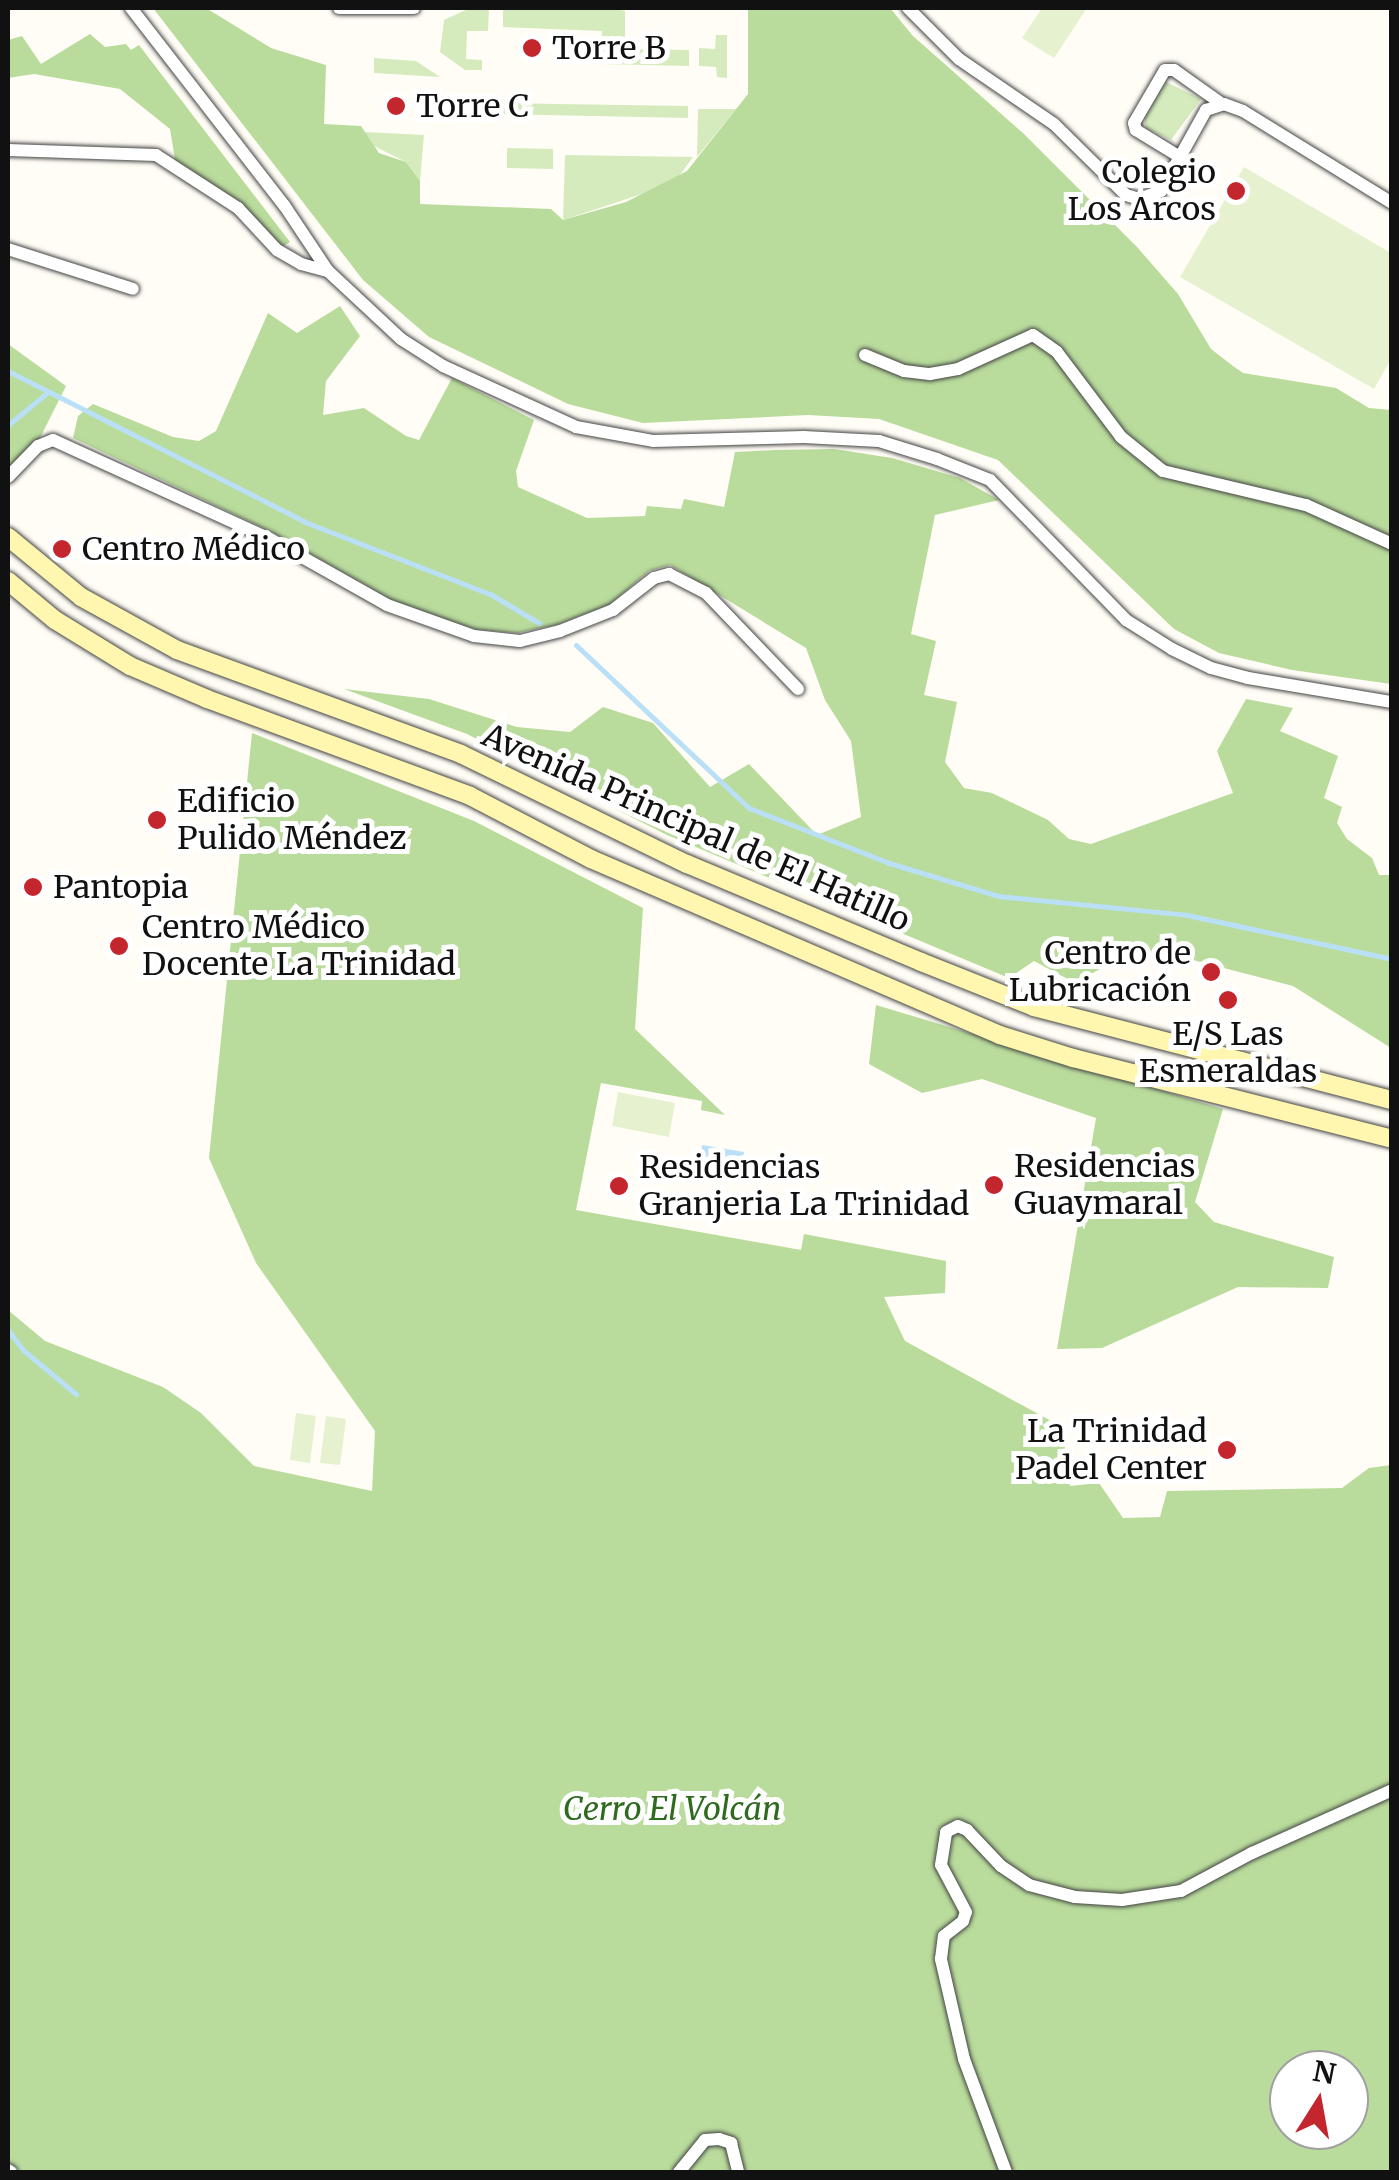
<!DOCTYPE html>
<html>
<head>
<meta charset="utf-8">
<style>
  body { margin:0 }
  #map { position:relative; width:1399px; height:2180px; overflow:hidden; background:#fffdf5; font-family:Merriweather,serif }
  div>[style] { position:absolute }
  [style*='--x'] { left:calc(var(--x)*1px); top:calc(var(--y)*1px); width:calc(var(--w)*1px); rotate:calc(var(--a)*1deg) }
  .green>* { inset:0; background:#d5ebbd }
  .forest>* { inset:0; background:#b9dc9c }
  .pitch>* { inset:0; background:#e6f2cf }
  .water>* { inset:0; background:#b9e0f7 }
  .stream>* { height:5px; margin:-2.5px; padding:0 2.5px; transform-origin:2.5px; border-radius:2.5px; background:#b9e0f7 }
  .roads { filter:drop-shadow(0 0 2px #444) drop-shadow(0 0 2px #444) }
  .street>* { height:12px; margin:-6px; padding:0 6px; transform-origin:6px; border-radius:6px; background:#fff }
  .secondary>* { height:18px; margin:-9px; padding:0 9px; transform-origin:9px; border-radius:9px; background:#fff6b0 }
  .dots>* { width:28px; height:28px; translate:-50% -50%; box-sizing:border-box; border:5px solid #fff; border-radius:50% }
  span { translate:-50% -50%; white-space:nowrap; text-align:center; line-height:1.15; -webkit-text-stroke:10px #fff; paint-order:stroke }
  .poi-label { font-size:32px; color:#111 }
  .left { translate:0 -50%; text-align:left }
  .right { translate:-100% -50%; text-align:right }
  .street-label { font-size:32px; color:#111 }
  .park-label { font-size:32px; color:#2f6b1f; font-style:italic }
  .frame { position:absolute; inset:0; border:10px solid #111; pointer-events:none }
  .north { position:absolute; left:1269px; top:2050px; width:100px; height:100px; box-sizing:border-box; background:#fff; border:2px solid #a0a0a0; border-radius:50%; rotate:11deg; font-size:28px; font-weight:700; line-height:40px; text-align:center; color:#111 }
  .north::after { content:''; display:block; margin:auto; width:35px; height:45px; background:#c4262e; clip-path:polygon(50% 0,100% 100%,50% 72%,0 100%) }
</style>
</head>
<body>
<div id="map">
  <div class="green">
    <div style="clip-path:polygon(470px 8px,489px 9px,488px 31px,467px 31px,466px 59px,482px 60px,482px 70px,465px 70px,440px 52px,444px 20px)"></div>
    <div style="clip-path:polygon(503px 8px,614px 8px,625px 11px,625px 49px,689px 50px,689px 66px,601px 64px,602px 31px,503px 27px)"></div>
    <div style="clip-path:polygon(716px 35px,727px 35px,727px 78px,717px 77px,716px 67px,699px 66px,699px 48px,715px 49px)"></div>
    <div style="clip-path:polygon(374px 58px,416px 61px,440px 77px,374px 73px)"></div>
    <div style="clip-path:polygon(1164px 81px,1201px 99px,1171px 140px,1146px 128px,1144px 116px)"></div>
    <div style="clip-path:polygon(499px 103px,688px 106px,688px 118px,499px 114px)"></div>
    <div style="clip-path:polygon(698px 109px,736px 109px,697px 157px)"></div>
    <div style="clip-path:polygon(365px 132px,424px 135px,420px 181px,406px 162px,370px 144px)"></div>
    <div style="clip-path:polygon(507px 148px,553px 149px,553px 169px,507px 168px)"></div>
    <div style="clip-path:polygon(565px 155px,693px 157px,677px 179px,657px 189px,563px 220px)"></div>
  </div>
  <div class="forest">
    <div style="clip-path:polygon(153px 8px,206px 8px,271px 48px,326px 65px,324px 124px,361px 126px,379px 153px,406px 162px,420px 181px,420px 204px,551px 209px,563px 220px,626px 202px,687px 171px,748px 94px,748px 8px,890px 8px,913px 36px,1024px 134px,1137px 247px,1178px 294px,1211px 349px,1233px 366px,1243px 373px,1336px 388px,1369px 408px,1391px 410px,1391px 684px,1292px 670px,1219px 653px,1174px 629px,998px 460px,879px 419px,808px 415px,643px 423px,568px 404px,429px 337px,363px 280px)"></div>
    <div style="clip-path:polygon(90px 34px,105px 47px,126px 44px,131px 50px,139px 45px,290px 242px,277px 250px,238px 208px,176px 165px,170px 129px,120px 89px,34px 74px,8px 78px,8px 40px,22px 36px,41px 64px)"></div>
    <div style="clip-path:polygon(340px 306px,360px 336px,326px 381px,323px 415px,364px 408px,406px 436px,419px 440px,452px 378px,534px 420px,516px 471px,518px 487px,587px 518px,645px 516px,647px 506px,681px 509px,684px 499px,724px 507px,735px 452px,775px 450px,834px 449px,892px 458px,960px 478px,999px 500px,935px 515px,911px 634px,936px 641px,924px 695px,957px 702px,945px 762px,964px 788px,992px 793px,1048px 820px,1069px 839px,1091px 844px,1233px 793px,1217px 751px,1246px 699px,1293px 708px,1280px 731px,1338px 756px,1324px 798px,1342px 807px,1337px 823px,1347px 839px,1372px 858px,1379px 875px,1391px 875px,1391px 1048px,1293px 986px,1158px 951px,1114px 961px,1075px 983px,1034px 961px,1009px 978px,667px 835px,467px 734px,344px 689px,429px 699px,517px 727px,570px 732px,603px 707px,653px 723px,710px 787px,749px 764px,817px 835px,861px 817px,851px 741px,825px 700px,806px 648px,670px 565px,649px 571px,609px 605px,556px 625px,517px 633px,469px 629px,397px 603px,270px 531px,73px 438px,78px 416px,93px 404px,173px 437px,199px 441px,216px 431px,268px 313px,297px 333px)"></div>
    <div style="clip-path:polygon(8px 344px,66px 386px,38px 442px,8px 469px)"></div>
    <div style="clip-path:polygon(evenodd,252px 733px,474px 821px,643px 908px,635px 1029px,725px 1115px,701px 1110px,702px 1101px,601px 1083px,576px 1210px,801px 1250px,804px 1234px,946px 1261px,945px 1293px,884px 1297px,905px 1341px,1062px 1427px,1070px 1486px,1099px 1483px,1123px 1518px,1160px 1517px,1167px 1491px,1342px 1488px,1369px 1468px,1391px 1465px,1391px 2172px,8px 2172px,8px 1310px,45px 1341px,163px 1387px,201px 1413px,254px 1466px,372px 1491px,375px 1431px,256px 1263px,209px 1158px,252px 733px,1289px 2070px,1349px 2070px,1349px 2130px,1289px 2130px,1289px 2070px)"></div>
    <div style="clip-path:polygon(876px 1005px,1223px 1109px,1195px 1202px,1214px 1222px,1334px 1257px,1328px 1288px,1238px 1287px,1102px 1348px,1057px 1349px,1096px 1118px,982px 1079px,922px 1093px,869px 1064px)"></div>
  </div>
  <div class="pitch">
    <div style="clip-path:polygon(1042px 8px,1087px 8px,1054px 58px,1022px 38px)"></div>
    <div style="clip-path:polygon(1244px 167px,1391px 253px,1391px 359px,1374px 389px,1180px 277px)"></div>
    <div style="clip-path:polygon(618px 1092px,675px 1103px,669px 1137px,612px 1126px)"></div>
    <div style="clip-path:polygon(296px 1413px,316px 1416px,310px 1463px,290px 1460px)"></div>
    <div style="clip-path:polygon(326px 1416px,346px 1419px,340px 1465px,320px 1463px)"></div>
  </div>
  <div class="water">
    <div style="clip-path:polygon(702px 1145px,744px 1152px,740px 1175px,698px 1168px)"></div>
  </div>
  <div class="stream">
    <div style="--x:8;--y:371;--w:333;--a:26.9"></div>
    <div style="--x:305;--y:522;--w:201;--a:21.3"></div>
    <div style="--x:492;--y:595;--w:55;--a:30.8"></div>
    <div style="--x:8;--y:425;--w:52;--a:-39.5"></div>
    <div style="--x:576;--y:645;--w:238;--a:43.3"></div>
    <div style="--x:749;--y:808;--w:150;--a:21.4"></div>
    <div style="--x:889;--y:863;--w:114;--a:16.8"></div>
    <div style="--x:998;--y:896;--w:190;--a:5.7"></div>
    <div style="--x:1187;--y:915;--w:210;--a:12.1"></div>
    <div style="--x:8;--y:1330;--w:25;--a:53"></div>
    <div style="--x:23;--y:1350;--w:69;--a:39.7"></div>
  </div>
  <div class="roads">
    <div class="street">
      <div style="--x:131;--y:8;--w:249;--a:52.2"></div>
      <div style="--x:284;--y:205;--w:79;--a:56.3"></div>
      <div style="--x:328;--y:271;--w:100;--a:43"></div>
      <div style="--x:401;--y:339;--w:50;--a:32.7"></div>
      <div style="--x:443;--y:366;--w:146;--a:24.6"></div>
      <div style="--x:576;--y:427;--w:78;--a:10.3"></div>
      <div style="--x:653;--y:441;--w:151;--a:-1.5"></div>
      <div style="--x:804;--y:437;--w:75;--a:3.1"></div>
      <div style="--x:879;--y:441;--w:61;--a:17.2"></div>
      <div style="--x:937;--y:459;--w:57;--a:21.6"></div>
      <div style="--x:990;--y:480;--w:195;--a:45.8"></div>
      <div style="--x:1126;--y:620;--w:54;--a:32.2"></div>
      <div style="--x:1172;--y:649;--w:43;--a:26"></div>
      <div style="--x:1211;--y:668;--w:38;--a:15"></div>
      <div style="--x:1248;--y:678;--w:146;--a:9.5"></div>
      <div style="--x:339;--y:8;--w:75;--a:0"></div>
      <div style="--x:908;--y:8;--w:72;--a:45"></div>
      <div style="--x:959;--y:59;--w:115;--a:34.4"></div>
      <div style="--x:1054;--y:124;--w:101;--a:44.6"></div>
      <div style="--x:1126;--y:195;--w:14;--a:17"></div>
      <div style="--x:1139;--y:199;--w:23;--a:-20"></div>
      <div style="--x:1161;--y:191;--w:93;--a:-60.9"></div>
      <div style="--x:1206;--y:110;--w:19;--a:-18"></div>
      <div style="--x:1224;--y:104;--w:20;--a:20"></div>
      <div style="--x:1243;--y:111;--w:175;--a:31.7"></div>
      <div style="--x:8;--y:150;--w:148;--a:1.9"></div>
      <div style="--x:156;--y:155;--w:98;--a:32.9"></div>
      <div style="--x:238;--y:208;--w:57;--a:47.1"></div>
      <div style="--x:277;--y:250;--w:28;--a:30"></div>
      <div style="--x:301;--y:264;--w:28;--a:15"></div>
      <div style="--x:1180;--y:157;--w:52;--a:-148.5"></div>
      <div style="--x:1136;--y:130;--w:7;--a:-106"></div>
      <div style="--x:1134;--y:123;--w:61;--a:-59.7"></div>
      <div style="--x:1165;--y:70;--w:9;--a:0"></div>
      <div style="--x:1174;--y:70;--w:59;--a:35.3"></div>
      <div style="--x:8;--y:249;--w:131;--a:17.7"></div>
      <div style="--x:865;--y:355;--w:42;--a:22.3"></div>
      <div style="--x:904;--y:371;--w:26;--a:7"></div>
      <div style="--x:930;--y:374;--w:28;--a:-10"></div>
      <div style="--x:958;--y:369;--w:82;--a:-24.4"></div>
      <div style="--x:1033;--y:335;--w:29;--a:35"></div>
      <div style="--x:1057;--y:352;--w:106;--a:53"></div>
      <div style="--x:1121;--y:437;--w:54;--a:39"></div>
      <div style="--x:1163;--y:471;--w:147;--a:13.4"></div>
      <div style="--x:1306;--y:505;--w:94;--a:24.4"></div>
      <div style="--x:8;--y:477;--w:43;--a:-45.9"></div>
      <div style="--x:38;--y:446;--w:16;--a:-22"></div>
      <div style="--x:53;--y:440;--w:239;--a:24.5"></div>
      <div style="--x:270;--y:539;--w:134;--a:29.4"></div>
      <div style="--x:387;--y:605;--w:92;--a:19.6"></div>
      <div style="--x:474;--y:636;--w:46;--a:6.2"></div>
      <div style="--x:520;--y:641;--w:41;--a:-14"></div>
      <div style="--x:560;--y:631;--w:57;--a:-21.6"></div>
      <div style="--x:613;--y:610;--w:52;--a:-38"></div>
      <div style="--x:654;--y:578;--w:16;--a:-15"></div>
      <div style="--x:669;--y:574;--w:42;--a:27.2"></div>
      <div style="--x:706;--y:593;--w:133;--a:46.2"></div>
      <div style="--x:8;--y:2170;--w:4;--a:34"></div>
      <div style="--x:679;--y:2172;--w:41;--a:-50.9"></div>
      <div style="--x:705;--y:2140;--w:14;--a:-4"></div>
      <div style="--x:719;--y:2139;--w:13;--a:18"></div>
      <div style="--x:731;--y:2143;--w:30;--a:76"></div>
      <div style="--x:1006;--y:2172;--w:121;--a:-110.4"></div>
      <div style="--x:964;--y:2059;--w:103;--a:-103"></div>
      <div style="--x:941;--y:1959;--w:23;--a:-83"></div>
      <div style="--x:944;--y:1936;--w:24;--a:-38"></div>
      <div style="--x:963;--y:1921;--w:9;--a:-72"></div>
      <div style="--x:966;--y:1912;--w:53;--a:-118"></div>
      <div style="--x:941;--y:1865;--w:33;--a:-81"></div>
      <div style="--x:946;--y:1832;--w:13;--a:-27"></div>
      <div style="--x:958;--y:1826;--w:10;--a:24"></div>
      <div style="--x:967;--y:1830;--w:50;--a:46.6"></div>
      <div style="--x:1001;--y:1866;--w:34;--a:34"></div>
      <div style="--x:1029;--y:1885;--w:48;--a:14.6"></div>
      <div style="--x:1075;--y:1897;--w:47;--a:3.7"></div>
      <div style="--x:1122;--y:1900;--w:60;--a:-8.7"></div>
      <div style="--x:1181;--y:1891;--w:81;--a:-28.2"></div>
      <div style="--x:1252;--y:1853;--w:154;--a:-24.2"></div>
    </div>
    <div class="secondary">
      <div style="--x:8;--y:537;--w:94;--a:39.4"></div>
      <div style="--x:81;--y:597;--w:110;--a:28.9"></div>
      <div style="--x:177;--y:650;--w:302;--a:20.1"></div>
      <div style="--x:461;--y:754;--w:251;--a:26"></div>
      <div style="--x:687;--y:864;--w:254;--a:22.7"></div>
      <div style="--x:921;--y:962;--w:122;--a:21.7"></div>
      <div style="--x:1034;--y:1007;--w:370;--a:14.6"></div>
      <div style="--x:8;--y:581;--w:61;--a:39.7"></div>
      <div style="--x:55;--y:620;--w:88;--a:31.5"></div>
      <div style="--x:130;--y:666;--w:84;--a:23.2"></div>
      <div style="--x:207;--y:699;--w:280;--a:20.2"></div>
      <div style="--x:470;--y:796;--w:136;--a:27.5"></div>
      <div style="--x:591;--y:859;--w:445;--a:23.3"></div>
      <div style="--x:1000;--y:1035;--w:77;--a:17.5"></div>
      <div style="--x:1073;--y:1058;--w:329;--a:14.2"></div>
    </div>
  </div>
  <div class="dots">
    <div style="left:532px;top:48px;background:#c4262e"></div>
    <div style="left:396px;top:106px;background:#c4262e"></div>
    <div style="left:1236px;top:191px;background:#c4262e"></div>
    <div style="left:62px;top:549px;background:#c4262e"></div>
    <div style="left:157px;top:820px;background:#c4262e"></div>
    <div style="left:33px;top:887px;background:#c4262e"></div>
    <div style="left:119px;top:946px;background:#c4262e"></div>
    <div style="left:1211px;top:972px;background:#c4262e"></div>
    <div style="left:1228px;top:1000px;background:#c4262e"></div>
    <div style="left:994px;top:1185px;background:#c4262e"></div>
    <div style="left:619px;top:1186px;background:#c4262e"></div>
    <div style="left:1227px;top:1450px;background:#c4262e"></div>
  </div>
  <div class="poi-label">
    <span class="left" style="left:552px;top:48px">Torre B</span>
    <span class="left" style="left:416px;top:106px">Torre C</span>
    <span class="right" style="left:1216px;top:191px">Colegio<br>Los Arcos</span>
    <span class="left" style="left:82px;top:549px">Centro Médico</span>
    <span class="left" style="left:177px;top:820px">Edificio<br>Pulido Méndez</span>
    <span class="left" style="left:53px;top:887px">Pantopia</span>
    <span class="left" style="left:142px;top:946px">Centro Médico<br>Docente La Trinidad</span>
    <span class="right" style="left:1191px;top:972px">Centro de<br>Lubricación</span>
    <span style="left:1228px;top:1053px">E/S Las<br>Esmeraldas</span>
    <span class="left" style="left:1014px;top:1185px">Residencias<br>Guaymaral</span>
    <span class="left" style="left:639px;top:1186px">Residencias<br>Granjeria La Trinidad</span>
    <span class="right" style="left:1207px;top:1450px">La Trinidad<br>Padel Center</span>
  </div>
  <div class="street-label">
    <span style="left:696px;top:828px;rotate:24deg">Avenida Principal de El Hatillo</span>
  </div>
  <div class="park-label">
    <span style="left:672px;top:1809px">Cerro El Volcán</span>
  </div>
  <div class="frame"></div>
  <div class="north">N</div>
</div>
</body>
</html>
